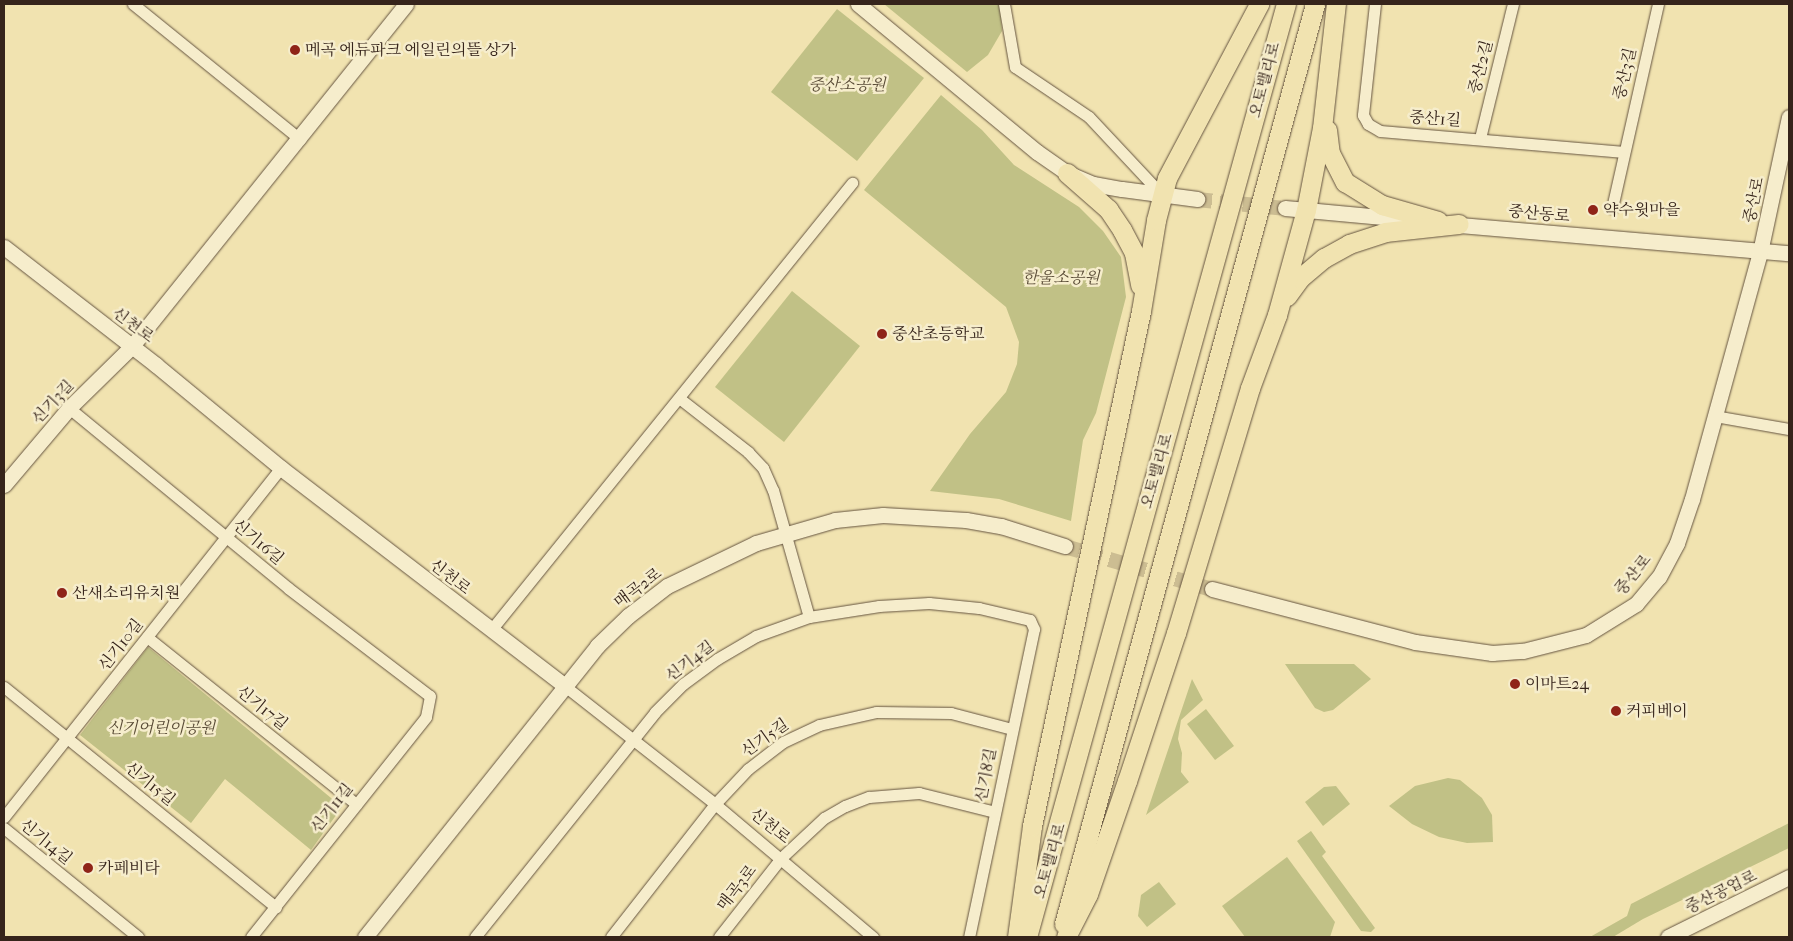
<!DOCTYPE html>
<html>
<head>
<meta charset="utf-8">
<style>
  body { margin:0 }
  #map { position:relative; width:1793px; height:941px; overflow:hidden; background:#f1e3b0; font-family:"IM FELL French Canon","Noto Serif KR",serif }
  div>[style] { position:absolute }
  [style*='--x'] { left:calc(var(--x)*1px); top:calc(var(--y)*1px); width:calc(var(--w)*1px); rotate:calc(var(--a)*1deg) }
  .green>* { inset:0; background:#c1c186 }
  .tertiary-tunnel>* { height:15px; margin-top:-7.5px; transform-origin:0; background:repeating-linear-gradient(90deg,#ccbd92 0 15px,transparent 0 23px) }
  .roads { filter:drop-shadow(0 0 1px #655440) drop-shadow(0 0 1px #655440) }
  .minor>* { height:11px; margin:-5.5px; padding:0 5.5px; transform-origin:5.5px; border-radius:5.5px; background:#f6edcc }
  .tertiary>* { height:15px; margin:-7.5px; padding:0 7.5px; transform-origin:7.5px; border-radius:7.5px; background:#f6edcc }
  .trunk>* { height:19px; margin:-9.5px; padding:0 9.5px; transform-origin:9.5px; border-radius:9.5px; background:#f1e3b0 }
  .dots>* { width:14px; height:14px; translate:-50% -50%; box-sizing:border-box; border:2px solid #f6edcc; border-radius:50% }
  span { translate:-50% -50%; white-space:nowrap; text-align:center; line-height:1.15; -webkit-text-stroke:5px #f6edcc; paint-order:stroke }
  .poi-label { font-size:16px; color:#36241b }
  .left { translate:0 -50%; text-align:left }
  .street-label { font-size:16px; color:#36241b }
  .park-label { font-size:16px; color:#594b36; font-style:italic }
  .frame { position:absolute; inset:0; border:5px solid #36241b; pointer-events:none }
</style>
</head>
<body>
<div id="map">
  <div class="green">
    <div style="clip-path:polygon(884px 4px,1000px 4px,1002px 31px,988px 55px,967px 72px)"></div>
    <div style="clip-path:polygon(837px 9px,924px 78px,857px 161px,771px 92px)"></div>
    <div style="clip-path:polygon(941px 95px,982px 130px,1014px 165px,1079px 207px,1103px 231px,1121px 257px,1126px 297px,1096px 413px,1083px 440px,1071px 521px,999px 499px,930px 491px,970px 434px,1006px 392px,1017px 364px,1019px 342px,1006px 307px,864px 190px)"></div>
    <div style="clip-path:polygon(792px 291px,860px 346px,784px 442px,715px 387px)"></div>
    <div style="clip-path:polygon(148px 647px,342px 807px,311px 850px,225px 779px,191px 823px,80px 735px)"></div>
    <div style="clip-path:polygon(1285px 664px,1354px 664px,1371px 679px,1333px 710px,1324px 712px,1315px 708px)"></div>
    <div style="clip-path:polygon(1192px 679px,1203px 700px,1181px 720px,1178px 739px,1182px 753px,1181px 772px,1189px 782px,1146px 815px)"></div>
    <div style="clip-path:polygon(1206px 709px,1234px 746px,1215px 760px,1187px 724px)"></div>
    <div style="clip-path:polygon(1448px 778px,1460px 780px,1482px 798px,1492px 815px,1493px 842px,1467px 843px,1439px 837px,1412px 824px,1389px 806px,1415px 786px)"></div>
    <div style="clip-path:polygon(1336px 786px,1350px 804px,1323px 826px,1305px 802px,1324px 787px)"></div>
    <div style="clip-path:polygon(1789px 823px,1789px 848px,1643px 919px,1613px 937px,1590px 937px,1627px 916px,1631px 904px)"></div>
    <div style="clip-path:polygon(1311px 831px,1326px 852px,1322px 856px,1375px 928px,1371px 932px,1361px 931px,1297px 841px)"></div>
    <div style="clip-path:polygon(1287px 857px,1335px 922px,1330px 937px,1245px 937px,1222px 906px)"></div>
    <div style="clip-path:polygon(1159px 882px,1176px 904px,1147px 927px,1138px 916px,1141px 895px)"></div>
  </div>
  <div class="tertiary-tunnel">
    <div style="--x:1197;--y:199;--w:88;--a:5.8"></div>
    <div style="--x:1065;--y:546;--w:153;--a:16.3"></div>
  </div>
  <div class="roads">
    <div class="minor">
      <div style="--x:133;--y:4;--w:215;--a:39"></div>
      <div style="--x:1004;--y:4;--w:64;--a:80.1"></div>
      <div style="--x:1015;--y:67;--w:89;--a:34"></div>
      <div style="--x:1089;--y:117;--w:107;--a:46.9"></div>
      <div style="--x:1375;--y:4;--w:112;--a:96.2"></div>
      <div style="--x:1363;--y:115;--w:10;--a:61"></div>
      <div style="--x:1368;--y:124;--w:14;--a:30"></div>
      <div style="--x:1380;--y:131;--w:245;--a:4.9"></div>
      <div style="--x:1480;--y:138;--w:138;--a:-76.2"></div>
      <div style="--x:1612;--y:208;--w:209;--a:-77.3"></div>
      <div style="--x:679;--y:398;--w:88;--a:38"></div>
      <div style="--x:748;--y:452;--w:22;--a:47"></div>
      <div style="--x:763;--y:468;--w:24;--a:66"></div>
      <div style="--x:773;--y:490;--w:132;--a:74.2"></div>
      <div style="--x:69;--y:408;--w:283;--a:39.4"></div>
      <div style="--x:288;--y:588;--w:178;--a:37.3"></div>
      <div style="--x:430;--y:696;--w:21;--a:101"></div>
      <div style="--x:426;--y:717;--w:281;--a:128.5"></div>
      <div style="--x:1715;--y:416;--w:75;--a:10"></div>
      <div style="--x:491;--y:630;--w:575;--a:-51.08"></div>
      <div style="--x:147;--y:637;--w:268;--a:38.6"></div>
      <div style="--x:4;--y:687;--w:350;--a:39"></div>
      <div style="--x:566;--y:687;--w:189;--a:38.1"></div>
      <div style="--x:715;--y:804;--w:207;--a:40.1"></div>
      <div style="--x:4;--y:817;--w:446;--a:-51.6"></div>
      <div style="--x:4;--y:828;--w:173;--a:39.1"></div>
      <div style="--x:475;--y:937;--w:288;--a:-51.3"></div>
      <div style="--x:655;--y:712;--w:40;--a:-45"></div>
      <div style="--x:683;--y:684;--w:42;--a:-36.3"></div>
      <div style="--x:717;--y:659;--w:45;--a:-30.5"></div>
      <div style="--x:756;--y:636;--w:56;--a:-19.7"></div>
      <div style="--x:809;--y:617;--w:71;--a:-8.9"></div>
      <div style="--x:879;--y:606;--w:50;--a:-3.4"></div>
      <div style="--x:929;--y:603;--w:50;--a:5.7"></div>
      <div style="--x:979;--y:608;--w:52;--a:13.2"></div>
      <div style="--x:1030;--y:620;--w:10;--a:66"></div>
      <div style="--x:1034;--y:629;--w:315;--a:101.9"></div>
      <div style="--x:611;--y:937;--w:169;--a:-52"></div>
      <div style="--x:715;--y:804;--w:48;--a:-46.7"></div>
      <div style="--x:748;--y:769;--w:44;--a:-37.6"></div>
      <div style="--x:783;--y:742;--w:40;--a:-25"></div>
      <div style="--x:819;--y:725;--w:58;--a:-12.8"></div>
      <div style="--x:876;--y:712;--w:75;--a:0.8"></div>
      <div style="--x:951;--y:713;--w:63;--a:14.7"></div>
      <div style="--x:719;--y:937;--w:100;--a:-51.9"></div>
      <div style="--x:781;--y:858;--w:59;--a:-42.9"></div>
      <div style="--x:824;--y:818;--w:24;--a:-30"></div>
      <div style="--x:845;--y:806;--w:26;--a:-21"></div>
      <div style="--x:869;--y:797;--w:50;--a:-4.6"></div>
      <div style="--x:919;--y:793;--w:78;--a:14"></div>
    </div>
    <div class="tertiary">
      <div style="--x:858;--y:4;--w:232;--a:39.6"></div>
      <div style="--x:1037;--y:152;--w:37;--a:35"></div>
      <div style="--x:1067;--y:173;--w:28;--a:23"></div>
      <div style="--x:1093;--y:184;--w:29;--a:10"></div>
      <div style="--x:1122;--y:189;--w:76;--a:7.6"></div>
      <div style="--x:1285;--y:208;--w:131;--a:5.3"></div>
      <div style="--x:1448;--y:224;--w:342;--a:4.9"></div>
      <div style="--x:4;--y:247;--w:192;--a:37.8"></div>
      <div style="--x:156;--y:365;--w:162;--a:39.5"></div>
      <div style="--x:281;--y:468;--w:359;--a:37.5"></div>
      <div style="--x:4;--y:485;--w:101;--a:-49.8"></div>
      <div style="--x:69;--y:408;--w:88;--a:-44.5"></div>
      <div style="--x:132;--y:346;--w:438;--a:-51.3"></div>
      <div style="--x:1212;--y:589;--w:210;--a:14.6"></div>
      <div style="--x:1415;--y:642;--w:78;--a:8.1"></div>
      <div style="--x:1492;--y:653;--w:31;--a:-4"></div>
      <div style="--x:1523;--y:651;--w:65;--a:-14.3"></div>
      <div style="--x:1586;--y:635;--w:59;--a:-31.8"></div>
      <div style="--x:1636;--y:604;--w:35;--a:-50"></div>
      <div style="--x:1659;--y:577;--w:38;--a:-62"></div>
      <div style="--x:1677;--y:543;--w:46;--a:-71.2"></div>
      <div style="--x:1692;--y:499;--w:256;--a:-74.6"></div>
      <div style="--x:1760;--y:252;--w:138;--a:-77.9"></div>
      <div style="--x:365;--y:937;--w:372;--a:-51.4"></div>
      <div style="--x:597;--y:646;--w:43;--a:-44.1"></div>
      <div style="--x:628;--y:616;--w:49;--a:-37.6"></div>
      <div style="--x:667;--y:586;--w:99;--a:-25.8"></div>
      <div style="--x:756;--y:543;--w:82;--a:-16.2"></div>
      <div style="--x:835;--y:520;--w:48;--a:-5.9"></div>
      <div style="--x:883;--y:515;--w:83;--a:3.4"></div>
      <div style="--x:966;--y:520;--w:36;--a:10"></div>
      <div style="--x:1001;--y:526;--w:67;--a:17.4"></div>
      <div style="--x:1668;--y:937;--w:135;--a:-26.4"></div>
    </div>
    <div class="trunk">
      <div style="--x:1327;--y:130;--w:23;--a:83"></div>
      <div style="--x:1330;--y:153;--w:33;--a:63"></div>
      <div style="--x:1345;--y:182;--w:44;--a:31.9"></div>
      <div style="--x:1382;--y:205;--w:58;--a:15.9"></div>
      <div style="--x:1067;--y:173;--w:55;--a:41.3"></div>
      <div style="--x:1108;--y:209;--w:25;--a:56"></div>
      <div style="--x:1122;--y:230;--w:26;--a:62"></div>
      <div style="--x:1134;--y:253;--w:33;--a:79"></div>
      <div style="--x:1287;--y:296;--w:22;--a:-54"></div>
      <div style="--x:1300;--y:278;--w:31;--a:-40"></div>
      <div style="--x:1324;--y:258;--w:29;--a:-29"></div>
      <div style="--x:1349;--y:244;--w:38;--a:-18"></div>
      <div style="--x:1385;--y:232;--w:74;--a:-6.2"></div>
      <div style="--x:1064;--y:924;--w:954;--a:-74.74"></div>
      <div style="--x:1017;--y:937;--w:112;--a:-82.3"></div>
      <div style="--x:1032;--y:826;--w:526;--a:-78.05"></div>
      <div style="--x:1141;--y:311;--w:92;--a:-80.6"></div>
      <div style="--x:1156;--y:220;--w:43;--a:-75.3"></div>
      <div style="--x:1167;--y:178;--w:197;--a:-62.1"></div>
      <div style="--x:1027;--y:937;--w:968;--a:-74.49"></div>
      <div style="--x:1066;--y:937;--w:48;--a:-62.9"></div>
      <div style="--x:1088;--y:894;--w:120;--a:-71"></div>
      <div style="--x:1127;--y:781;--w:156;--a:-71.7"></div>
      <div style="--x:1176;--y:633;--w:256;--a:-73.2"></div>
      <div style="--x:1250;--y:388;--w:78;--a:-69.7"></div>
      <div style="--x:1277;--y:315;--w:109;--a:-74.6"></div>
      <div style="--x:1306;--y:210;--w:84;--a:-79"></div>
      <div style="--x:1322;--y:128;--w:125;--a:-83.6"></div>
    </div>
  </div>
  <div class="dots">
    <div style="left:295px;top:50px;background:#8f2418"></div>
    <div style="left:1593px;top:210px;background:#8f2418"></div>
    <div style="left:882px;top:334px;background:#8f2418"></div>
    <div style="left:62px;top:593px;background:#8f2418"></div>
    <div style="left:1515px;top:684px;background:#8f2418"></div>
    <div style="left:1616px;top:711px;background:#8f2418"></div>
    <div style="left:88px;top:868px;background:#8f2418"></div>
  </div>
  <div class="poi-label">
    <span class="left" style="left:305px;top:50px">메곡 에듀파크 에일린의뜰 상가</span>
    <span class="left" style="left:1603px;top:210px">약수윗마을</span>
    <span class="left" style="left:892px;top:334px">중산초등학교</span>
    <span class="left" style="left:72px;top:593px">산새소리유치원</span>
    <span class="left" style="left:1525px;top:684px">이마트24</span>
    <span class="left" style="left:1626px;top:711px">커피베이</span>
    <span class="left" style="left:98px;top:868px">카페비타</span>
  </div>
  <div class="street-label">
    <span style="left:1481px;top:67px;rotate:-76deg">중산2길</span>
    <span style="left:1625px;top:74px;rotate:-77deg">중산3길</span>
    <span style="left:1265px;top:80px;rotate:-75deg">오토밸리로</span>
    <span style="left:1435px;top:119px;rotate:4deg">중산1길</span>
    <span style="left:1754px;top:200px;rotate:-78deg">중산로</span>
    <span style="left:1539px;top:214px;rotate:5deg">중산동로</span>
    <span style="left:133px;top:325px;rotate:37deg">신천로</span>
    <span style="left:53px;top:402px;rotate:-47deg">신기3길</span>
    <span style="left:1157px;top:471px;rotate:-74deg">오토밸리로</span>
    <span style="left:258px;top:542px;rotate:40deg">신기16길</span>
    <span style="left:1633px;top:575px;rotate:-51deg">중산로</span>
    <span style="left:450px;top:577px;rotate:38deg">신천로</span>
    <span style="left:638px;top:588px;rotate:-37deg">매곡2로</span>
    <span style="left:121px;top:645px;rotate:-52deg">신기10길</span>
    <span style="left:690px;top:661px;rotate:-37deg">신기4길</span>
    <span style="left:262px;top:708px;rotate:39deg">신기17길</span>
    <span style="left:765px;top:738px;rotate:-35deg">신기5길</span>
    <span style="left:986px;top:775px;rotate:-79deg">신기8길</span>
    <span style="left:150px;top:784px;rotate:39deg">신기15길</span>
    <span style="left:332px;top:808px;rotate:-52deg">신기11길</span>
    <span style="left:770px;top:826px;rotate:39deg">신천로</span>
    <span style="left:46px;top:842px;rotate:39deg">신기14길</span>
    <span style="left:1050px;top:861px;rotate:-74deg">오토밸리로</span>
    <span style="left:737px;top:888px;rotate:-52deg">매곡3로</span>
    <span style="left:1721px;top:892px;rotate:-26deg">중산공업로</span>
  </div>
  <div class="park-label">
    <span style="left:847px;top:85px">중산소공원</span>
    <span style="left:1061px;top:278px">한울소공원</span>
    <span style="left:161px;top:728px">신기어린이공원</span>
  </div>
  <div class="frame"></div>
</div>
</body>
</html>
